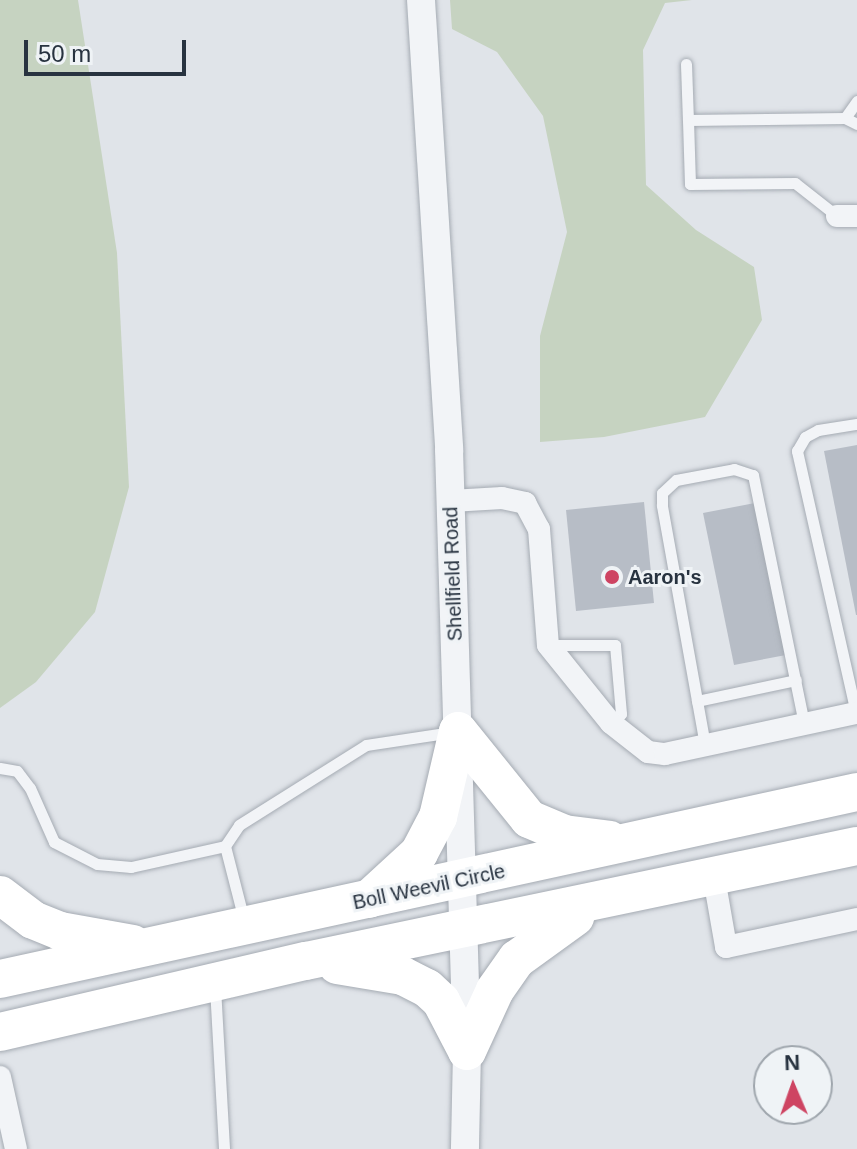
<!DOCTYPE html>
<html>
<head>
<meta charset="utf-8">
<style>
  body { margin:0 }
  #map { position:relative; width:857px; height:1149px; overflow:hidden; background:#e0e4e9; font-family:Helvetica,sans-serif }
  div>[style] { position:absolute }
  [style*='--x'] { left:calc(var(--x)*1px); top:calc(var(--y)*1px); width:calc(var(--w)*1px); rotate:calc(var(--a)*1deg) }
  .green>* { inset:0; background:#c6d3c1 }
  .building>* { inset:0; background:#b7bdc6 }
  .roads { filter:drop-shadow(0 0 2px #a5abb3) drop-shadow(0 0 2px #a5abb3) }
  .service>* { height:11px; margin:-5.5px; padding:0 5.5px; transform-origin:5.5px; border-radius:5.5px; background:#f2f4f7 }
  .minor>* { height:22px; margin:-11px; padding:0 11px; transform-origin:11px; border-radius:11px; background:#f2f4f7 }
  .tertiary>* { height:28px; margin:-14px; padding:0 14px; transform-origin:14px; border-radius:14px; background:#f2f4f7 }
  .trunk>* { height:38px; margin:-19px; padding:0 19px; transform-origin:19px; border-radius:19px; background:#fff }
  .dots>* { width:22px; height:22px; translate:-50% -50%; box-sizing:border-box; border:4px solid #eff3f6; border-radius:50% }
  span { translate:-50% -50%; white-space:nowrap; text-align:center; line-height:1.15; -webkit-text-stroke:6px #eff3f6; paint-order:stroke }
  .street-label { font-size:20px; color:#283340 }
  .poi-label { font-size:20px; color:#283340; font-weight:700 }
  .left { translate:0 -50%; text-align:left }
  .north { position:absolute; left:753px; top:1045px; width:80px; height:80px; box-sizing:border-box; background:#eff3f6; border:2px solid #9fa6ad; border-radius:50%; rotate:358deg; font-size:22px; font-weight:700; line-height:32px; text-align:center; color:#283340 }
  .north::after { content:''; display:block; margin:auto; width:28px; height:36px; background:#ce4462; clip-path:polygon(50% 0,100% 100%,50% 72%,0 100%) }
  .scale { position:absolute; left:24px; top:40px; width:162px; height:36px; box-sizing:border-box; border:4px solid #283340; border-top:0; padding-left:10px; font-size:24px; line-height:28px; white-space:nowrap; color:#283340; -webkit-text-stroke:6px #eff3f6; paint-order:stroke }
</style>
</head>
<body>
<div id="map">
  <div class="green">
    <div style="clip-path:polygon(0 0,78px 0,117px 253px,129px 487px,95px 612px,36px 682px,0 708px)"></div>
    <div style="clip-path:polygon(450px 0,692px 0,665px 3px,643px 50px,646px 185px,696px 230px,754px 267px,762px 320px,705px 417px,604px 437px,540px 442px,540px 336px,567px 232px,543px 116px,497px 52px,452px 29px)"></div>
  </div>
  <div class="building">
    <div style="clip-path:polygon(857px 445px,857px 615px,856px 615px,824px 451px)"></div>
    <div style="clip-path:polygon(644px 502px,654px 603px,576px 611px,566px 510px)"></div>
    <div style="clip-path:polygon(755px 503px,786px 655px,734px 665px,703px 513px)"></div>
  </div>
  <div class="roads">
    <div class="service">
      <div style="--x:686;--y:64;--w:56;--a:88"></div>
      <div style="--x:845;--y:118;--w:21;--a:-55"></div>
      <div style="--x:837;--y:216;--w:53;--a:-141.8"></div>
      <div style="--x:795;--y:183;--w:105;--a:179.5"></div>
      <div style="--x:690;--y:184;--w:64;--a:-91.8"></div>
      <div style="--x:688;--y:120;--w:157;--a:-0.7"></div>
      <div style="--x:845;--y:118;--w:13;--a:27"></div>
      <div style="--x:549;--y:645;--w:66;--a:0"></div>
      <div style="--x:615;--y:645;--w:69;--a:85"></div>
      <div style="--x:621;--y:714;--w:13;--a:138"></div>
      <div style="--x:697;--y:701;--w:101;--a:-12"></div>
      <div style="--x:856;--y:713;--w:269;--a:-102.7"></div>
      <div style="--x:797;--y:451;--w:16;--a:-60"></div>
      <div style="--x:805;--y:437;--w:15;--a:-28"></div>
      <div style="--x:818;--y:430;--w:39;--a:-9"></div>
      <div style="--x:705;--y:745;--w:244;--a:-100.2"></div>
      <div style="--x:662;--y:505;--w:12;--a:-90"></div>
      <div style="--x:662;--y:493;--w:19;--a:-43"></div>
      <div style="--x:676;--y:480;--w:59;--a:-10.7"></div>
      <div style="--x:734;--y:469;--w:20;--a:18"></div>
      <div style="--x:753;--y:475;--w:254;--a:78.4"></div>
      <div style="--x:0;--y:768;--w:17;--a:10"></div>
      <div style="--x:17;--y:771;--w:21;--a:53"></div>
      <div style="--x:30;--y:788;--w:59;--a:66"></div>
      <div style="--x:54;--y:842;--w:48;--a:27.1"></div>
      <div style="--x:97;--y:864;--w:34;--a:5"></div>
      <div style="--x:131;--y:867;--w:96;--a:-12.6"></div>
      <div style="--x:225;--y:846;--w:76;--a:75.6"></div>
      <div style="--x:225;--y:846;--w:25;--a:-56"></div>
      <div style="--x:239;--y:825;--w:150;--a:-32.2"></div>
      <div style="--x:366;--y:745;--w:87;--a:-8.6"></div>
      <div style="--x:215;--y:987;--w:162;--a:86.8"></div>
    </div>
    <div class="minor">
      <div style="--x:837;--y:216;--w:20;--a:0"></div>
      <div style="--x:451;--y:501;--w:51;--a:-3.4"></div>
      <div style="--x:502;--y:498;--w:24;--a:12"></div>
      <div style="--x:525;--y:503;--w:30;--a:62"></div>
      <div style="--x:539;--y:529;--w:116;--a:85.6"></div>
      <div style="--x:548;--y:645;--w:100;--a:51.1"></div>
      <div style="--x:611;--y:723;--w:47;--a:38.1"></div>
      <div style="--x:648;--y:752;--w:17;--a:7"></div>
      <div style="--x:665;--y:754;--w:196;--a:-12.1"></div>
      <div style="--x:714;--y:878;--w:70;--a:80.1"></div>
      <div style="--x:726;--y:947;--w:134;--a:-12.1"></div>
      <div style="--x:0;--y:1077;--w:74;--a:77.5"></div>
    </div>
    <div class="tertiary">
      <div style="--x:421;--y:0;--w:450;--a:86.4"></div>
      <div style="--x:449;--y:449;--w:602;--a:88.29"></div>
      <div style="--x:467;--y:1051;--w:98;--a:91.2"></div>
    </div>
    <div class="trunk">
      <div style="--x:458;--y:731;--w:113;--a:51.1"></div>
      <div style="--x:529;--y:819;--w:38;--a:23"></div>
      <div style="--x:564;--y:834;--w:46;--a:7.4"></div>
      <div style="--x:0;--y:895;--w:41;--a:37.1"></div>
      <div style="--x:33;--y:920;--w:29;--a:22"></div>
      <div style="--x:60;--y:931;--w:74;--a:10.1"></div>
      <div style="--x:369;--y:899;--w:68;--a:-42.6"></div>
      <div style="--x:419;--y:853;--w:41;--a:-62.2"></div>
      <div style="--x:438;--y:817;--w:88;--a:-76.9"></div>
      <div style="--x:337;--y:965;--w:67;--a:9.5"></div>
      <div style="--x:403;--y:976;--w:27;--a:27"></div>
      <div style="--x:427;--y:988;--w:19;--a:43"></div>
      <div style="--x:441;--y:1001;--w:56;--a:62.5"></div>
      <div style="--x:0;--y:979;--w:877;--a:-12.31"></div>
      <div style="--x:0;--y:1032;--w:314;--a:-13.1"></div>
      <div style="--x:306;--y:961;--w:563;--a:-11.79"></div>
      <div style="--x:467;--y:1051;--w:67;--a:-65.3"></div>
      <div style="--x:495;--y:990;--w:38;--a:-55"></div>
      <div style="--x:517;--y:959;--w:72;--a:-35.9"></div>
    </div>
  </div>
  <div class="dots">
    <div style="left:612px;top:577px;background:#ce4462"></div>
  </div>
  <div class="street-label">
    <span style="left:453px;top:574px;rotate:-92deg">Shellfield Road</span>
    <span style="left:429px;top:887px;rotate:-12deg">Boll Weevil Circle</span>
  </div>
  <div class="poi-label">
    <span class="left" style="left:628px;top:577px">Aaron's</span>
  </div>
  <div class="north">N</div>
  <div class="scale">50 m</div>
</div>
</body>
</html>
